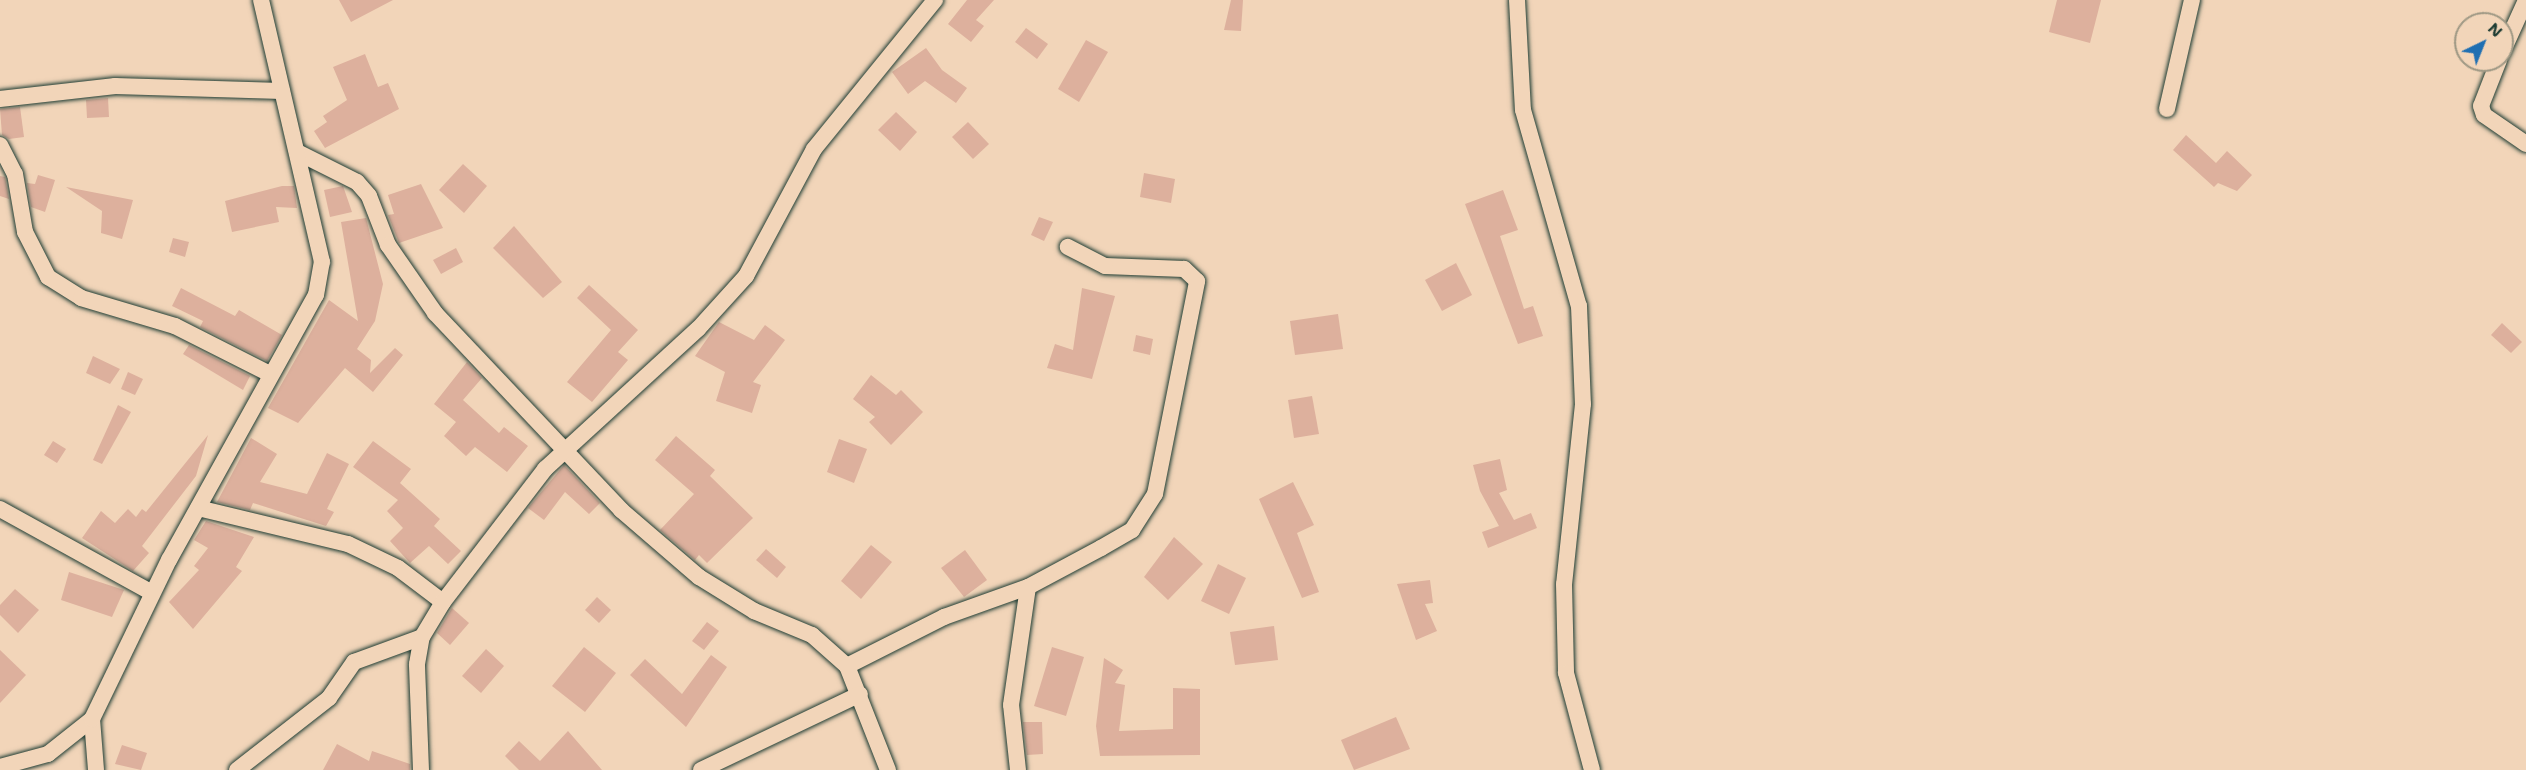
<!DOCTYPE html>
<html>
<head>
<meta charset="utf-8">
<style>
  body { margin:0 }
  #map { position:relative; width:2526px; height:770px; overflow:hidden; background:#f2d5b9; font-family:"Shantell Sans",sans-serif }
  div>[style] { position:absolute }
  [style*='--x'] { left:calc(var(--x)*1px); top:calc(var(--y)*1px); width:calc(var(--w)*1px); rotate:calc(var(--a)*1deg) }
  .building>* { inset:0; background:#ddb09d }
  .roads { filter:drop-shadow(0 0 2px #1f3d34) drop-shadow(0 0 2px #1f3d34) }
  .minor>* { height:16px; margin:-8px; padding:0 8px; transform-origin:8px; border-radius:8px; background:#f2d5b9 }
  span { translate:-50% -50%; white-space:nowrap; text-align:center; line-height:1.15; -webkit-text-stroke:4.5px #f2d5b9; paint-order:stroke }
  .north { position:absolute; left:2454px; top:12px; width:60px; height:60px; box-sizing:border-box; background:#f2d5b9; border:2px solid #9e9884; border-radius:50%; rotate:43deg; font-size:16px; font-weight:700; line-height:24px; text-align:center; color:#1f3d34 }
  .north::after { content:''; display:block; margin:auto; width:21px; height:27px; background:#1f6fb2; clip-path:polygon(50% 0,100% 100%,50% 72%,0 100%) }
</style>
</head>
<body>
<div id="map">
  <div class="building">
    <div style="clip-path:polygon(339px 0,393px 0,351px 22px)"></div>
    <div style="clip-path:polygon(967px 0,994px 0,976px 20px,984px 26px,971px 42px,948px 24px)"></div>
    <div style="clip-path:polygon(1231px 0,1243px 0,1241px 31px,1224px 30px)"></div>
    <div style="clip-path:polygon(2057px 0,2101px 0,2090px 43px,2049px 32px)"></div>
    <div style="clip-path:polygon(1026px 28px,1048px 44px,1037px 59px,1015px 42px)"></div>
    <div style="clip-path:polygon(1086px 40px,1108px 52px,1079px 102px,1058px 89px)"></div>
    <div style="clip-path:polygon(926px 48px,942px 70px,967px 88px,956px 103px,925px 81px,908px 94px,892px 72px)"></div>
    <div style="clip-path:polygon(365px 54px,378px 87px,388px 83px,399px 109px,325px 148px,314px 131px,327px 122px,323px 116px,347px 100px,333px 67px)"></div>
    <div style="clip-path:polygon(108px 98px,109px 117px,87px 118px,86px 100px)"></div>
    <div style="clip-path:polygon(20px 107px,24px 137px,9px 139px,2px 135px,0 109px)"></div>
    <div style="clip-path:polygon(896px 112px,917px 132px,900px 151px,878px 130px)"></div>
    <div style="clip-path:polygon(968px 122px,989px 144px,973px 159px,952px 137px)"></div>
    <div style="clip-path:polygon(2186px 135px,2216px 163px,2227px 151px,2252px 175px,2237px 191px,2218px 183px,2214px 187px,2173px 150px)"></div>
    <div style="clip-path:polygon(463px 164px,487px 186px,464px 213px,439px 190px)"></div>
    <div style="clip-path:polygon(1144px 173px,1175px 179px,1171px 203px,1140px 197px)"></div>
    <div style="clip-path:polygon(38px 175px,55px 180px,45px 212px,31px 207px,27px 183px,35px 184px)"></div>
    <div style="clip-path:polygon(0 176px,5px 177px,9px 199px,0 196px)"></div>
    <div style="clip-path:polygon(421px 184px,443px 228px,399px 243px,388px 215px,394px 214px,388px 195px)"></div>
    <div style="clip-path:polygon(282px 186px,294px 186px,297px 208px,276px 207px,279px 222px,232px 232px,225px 201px)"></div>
    <div style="clip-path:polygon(343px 186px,352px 212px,330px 217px,324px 190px)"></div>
    <div style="clip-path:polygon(66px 187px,133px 200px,122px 239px,101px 233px,102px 211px)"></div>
    <div style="clip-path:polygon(1503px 190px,1518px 230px,1500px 236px,1524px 309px,1533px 306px,1543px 336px,1518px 344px,1465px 204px)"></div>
    <div style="clip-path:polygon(1039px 217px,1053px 222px,1044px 241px,1031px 235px)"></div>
    <div style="clip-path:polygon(366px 218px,383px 284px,375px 321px,357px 349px,371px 360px,370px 373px,395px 348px,403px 355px,373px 392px,345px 368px,298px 423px,268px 408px,329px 300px,358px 321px,341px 222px)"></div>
    <div style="clip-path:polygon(514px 226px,562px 282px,543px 298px,493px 248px)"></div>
    <div style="clip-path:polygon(173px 238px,189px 242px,185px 257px,169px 252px)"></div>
    <div style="clip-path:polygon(456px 248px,463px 262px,441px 274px,433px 260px)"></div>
    <div style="clip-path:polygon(1456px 263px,1472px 295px,1442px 311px,1425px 280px)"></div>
    <div style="clip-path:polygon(589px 285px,638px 330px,618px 352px,628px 360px,592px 402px,567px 382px,611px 330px,577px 298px)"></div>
    <div style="clip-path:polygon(181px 288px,235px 316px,239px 310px,282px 335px,267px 361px,200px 327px,203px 321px,172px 306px)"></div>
    <div style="clip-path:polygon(1082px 288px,1115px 296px,1092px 379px,1047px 368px,1055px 344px,1073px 350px)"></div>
    <div style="clip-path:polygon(1338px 314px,1343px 349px,1295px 355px,1290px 321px)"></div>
    <div style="clip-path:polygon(719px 322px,754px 340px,765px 325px,785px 340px,753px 382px,761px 385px,752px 413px,716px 401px,725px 372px,695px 356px)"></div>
    <div style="clip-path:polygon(2502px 323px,2522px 342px,2511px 353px,2491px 335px)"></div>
    <div style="clip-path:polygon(1136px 335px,1153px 339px,1150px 355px,1133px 351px)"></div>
    <div style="clip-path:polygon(189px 345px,250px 376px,243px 390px,183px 354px)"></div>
    <div style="clip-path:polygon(93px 356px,120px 369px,110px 384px,86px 373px)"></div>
    <div style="clip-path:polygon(467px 362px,482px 378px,463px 400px,499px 433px,504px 427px,528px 446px,507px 472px,475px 447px,466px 456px,444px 436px,456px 422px,434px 404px)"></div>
    <div style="clip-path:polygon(128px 372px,143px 379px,135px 395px,121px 389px)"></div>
    <div style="clip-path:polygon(871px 375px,896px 395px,901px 390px,923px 412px,891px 445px,869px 422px,875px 417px,853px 399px)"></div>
    <div style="clip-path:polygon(1312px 396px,1319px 434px,1294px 438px,1288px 400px)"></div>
    <div style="clip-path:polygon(118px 405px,131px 412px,102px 464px,93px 460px)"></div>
    <div style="clip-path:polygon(208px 435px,196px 476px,142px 546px,149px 553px,133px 571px,82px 538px,101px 511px,115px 523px,128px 509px,136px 517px,142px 509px,146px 512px)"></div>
    <div style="clip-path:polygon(676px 436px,715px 470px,710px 476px,753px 518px,707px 563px,699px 555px,695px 560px,660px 530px,694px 494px,655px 460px)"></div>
    <div style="clip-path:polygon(251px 438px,277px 454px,260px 482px,307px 494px,327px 453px,349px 464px,327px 509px,334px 512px,326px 526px,253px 503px,250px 510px,217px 502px)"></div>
    <div style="clip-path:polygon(839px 439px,867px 449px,854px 483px,827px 472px)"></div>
    <div style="clip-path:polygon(53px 441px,66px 449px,57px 463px,44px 455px)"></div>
    <div style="clip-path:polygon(373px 441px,411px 469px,400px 483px,440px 519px,434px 526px,461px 551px,448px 564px,429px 546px,410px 563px,390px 541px,403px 528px,387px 511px,398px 500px,353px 467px)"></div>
    <div style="clip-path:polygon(1500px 459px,1507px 490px,1499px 493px,1514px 520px,1531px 513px,1537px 528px,1488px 548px,1482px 532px,1499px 526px,1480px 491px,1473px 465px)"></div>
    <div style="clip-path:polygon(564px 465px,600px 503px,589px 514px,565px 492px,544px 520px,528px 508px)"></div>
    <div style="clip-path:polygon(1293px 482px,1314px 525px,1297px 533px,1319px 592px,1302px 598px,1259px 499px)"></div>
    <div style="clip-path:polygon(206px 521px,254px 537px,236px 567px,242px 571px,193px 629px,169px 602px,199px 570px,194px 566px,208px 548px,194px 540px)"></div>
    <div style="clip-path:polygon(1174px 537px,1203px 564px,1168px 600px,1144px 577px)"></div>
    <div style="clip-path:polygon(871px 545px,892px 562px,861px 599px,841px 581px)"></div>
    <div style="clip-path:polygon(766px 549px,786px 567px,777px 578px,756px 560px)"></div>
    <div style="clip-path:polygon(965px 550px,987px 580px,964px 597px,941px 568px)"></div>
    <div style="clip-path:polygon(1218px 564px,1246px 578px,1229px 614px,1201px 601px)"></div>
    <div style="clip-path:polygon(69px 572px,124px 590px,112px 617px,61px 600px)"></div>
    <div style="clip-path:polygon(1430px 580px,1433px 603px,1425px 604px,1437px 631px,1416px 640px,1397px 584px)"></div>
    <div style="clip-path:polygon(15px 589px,39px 610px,18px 633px,0 615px,0 605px)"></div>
    <div style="clip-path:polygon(597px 597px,611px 610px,599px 623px,585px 610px)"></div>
    <div style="clip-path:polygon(452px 608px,469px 623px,450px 645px,437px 633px)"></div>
    <div style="clip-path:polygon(707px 622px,719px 631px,704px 650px,692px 641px)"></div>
    <div style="clip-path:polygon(1274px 626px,1278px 660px,1235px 665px,1230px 632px)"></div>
    <div style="clip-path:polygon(584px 647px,616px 673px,585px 712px,552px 686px)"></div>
    <div style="clip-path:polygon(1052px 647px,1084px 657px,1066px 716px,1034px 706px)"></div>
    <div style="clip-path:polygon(486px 649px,504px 666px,481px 693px,462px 676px)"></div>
    <div style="clip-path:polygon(0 650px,26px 675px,0 703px)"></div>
    <div style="clip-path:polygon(711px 655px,727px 667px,686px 727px,630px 675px,645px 659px,682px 694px)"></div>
    <div style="clip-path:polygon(1104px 658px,1123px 670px,1115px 683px,1125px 685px,1119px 731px,1173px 729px,1173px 688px,1200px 689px,1200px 755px,1100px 756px,1096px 726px)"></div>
    <div style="clip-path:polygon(1396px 717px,1410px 749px,1354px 770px,1341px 740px)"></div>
    <div style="clip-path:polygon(1023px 722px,1042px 722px,1043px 754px,1027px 755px)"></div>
    <div style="clip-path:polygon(568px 731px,602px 770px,519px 770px,505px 756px,519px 741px,540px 761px)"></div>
    <div style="clip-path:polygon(337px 744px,369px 761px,372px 751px,410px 764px,410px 770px,323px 770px)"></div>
    <div style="clip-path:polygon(122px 745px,147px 753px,141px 770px,115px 764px)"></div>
  </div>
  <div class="roads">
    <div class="minor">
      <div style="--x:1517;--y:0;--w:110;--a:86.9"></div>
      <div style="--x:1523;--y:110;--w:204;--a:74.1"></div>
      <div style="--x:1579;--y:306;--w:98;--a:87.7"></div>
      <div style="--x:1583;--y:404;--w:181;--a:96"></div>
      <div style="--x:1564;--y:584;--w:89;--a:88.7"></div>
      <div style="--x:1566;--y:673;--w:100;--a:75"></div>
      <div style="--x:2502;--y:53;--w:58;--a:-65.6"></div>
      <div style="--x:2499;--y:60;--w:49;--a:111.4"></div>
      <div style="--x:2481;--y:106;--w:9;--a:72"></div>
      <div style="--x:2484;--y:115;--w:51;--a:34.6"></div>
      <div style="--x:0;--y:99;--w:116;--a:-6.4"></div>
      <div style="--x:115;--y:86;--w:167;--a:1.7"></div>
      <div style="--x:2167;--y:109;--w:112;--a:-77.1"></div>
      <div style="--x:0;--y:145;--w:33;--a:63"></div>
      <div style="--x:15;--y:174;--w:59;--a:80.2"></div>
      <div style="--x:25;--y:232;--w:51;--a:62.9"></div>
      <div style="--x:48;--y:277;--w:39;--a:32"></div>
      <div style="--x:81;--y:298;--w:98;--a:16.6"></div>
      <div style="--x:175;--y:326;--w:106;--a:26.8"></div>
      <div style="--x:297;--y:152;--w:67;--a:26.6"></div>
      <div style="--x:357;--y:182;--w:18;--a:49"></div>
      <div style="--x:369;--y:196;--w:53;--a:68.8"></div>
      <div style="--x:388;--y:245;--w:83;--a:55.3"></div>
      <div style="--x:435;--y:313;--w:271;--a:46.6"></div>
      <div style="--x:621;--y:510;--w:103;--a:40.7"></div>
      <div style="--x:699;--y:577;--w:65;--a:31.7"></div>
      <div style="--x:754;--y:611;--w:63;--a:22.5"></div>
      <div style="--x:812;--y:635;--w:47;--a:41.5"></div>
      <div style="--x:847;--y:666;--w:112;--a:68.5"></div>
      <div style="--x:198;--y:508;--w:154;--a:13.5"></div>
      <div style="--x:348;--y:544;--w:55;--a:25.6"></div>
      <div style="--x:398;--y:568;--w:56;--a:37.1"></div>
      <div style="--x:0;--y:509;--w:174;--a:28.9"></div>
      <div style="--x:847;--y:666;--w:109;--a:-26.8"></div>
      <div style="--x:944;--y:617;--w:89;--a:-19.7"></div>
      <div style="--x:1028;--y:587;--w:83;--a:-28.1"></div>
      <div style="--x:1101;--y:548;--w:36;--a:-30"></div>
      <div style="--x:1132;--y:530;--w:43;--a:-57.4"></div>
      <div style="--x:1155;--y:494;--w:217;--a:-78.8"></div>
      <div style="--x:1197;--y:281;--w:18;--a:-137"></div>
      <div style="--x:1184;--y:269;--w:79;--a:-177.8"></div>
      <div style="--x:1105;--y:266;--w:42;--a:-152.8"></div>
      <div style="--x:92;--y:719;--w:51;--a:85.5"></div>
      <div style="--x:0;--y:767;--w:50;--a:-15.2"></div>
      <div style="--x:48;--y:754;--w:56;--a:-38.5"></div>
      <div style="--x:92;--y:719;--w:177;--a:-64.2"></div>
      <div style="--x:169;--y:560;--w:303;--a:-61"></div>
      <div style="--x:316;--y:295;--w:34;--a:-80"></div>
      <div style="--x:322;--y:262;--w:269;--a:-103.1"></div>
      <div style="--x:237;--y:770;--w:117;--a:-38"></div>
      <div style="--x:329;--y:698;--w:44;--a:-55.2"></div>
      <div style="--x:354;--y:662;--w:72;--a:-20.2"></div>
      <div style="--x:421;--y:770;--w:106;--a:-92.2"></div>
      <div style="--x:417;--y:664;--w:27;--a:-80"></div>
      <div style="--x:422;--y:637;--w:41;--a:-59"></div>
      <div style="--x:443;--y:602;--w:168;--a:-52.5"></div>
      <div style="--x:545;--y:469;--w:207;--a:-42.5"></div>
      <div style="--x:698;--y:329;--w:72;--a:-47.8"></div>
      <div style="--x:746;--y:276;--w:144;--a:-61.8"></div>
      <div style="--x:814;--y:149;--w:192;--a:-50.9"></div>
      <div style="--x:701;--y:770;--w:176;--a:-25.5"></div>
      <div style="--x:1018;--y:770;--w:65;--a:-96.1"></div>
      <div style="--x:1011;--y:705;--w:119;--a:-81.8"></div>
    </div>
  </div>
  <div class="north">N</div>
</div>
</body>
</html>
